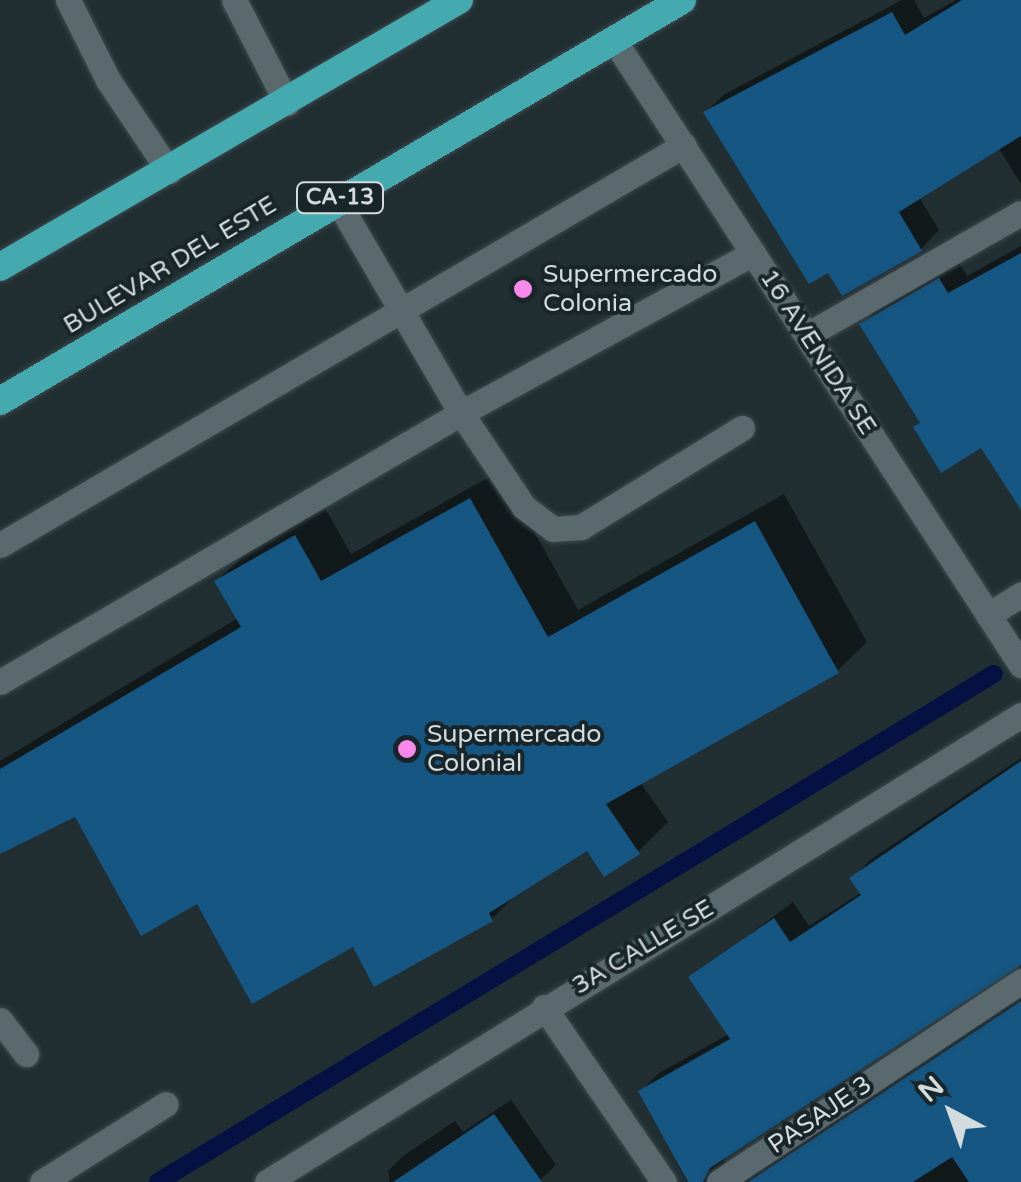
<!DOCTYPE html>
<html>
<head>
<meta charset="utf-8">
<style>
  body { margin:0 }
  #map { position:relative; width:1021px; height:1182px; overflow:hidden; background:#212f33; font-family:"Varela Round",sans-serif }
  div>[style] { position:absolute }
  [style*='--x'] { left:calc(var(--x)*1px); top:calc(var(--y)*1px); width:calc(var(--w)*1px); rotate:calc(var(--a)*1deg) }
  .shadow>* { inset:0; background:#0007 }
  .stream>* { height:18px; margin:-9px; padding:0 9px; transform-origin:9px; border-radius:9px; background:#051143 }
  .building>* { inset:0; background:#155682 }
  .roads { filter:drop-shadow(0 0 2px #3e4a4d) drop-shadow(0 0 2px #3e4a4d) }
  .service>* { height:25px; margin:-12.5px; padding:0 12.5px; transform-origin:12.5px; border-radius:12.5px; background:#5a696e }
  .minor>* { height:25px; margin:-12.5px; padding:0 12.5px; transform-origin:12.5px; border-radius:12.5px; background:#5a696e }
  .trunk>* { height:28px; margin:-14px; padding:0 14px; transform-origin:14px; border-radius:14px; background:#44aab0 }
  .dots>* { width:28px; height:28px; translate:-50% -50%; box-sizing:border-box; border:5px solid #182529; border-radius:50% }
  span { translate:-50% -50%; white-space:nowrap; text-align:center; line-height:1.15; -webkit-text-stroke:8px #182529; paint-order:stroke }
  .shield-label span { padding:2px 8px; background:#182529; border:2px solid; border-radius:8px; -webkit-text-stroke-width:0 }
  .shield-label { font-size:22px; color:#d2dbdd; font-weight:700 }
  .street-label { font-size:25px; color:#d2dbdd }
  .poi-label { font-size:25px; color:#d2dbdd }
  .left { translate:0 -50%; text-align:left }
  .north { position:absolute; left:901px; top:1062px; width:100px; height:100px; -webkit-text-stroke:8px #182529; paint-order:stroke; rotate:319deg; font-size:28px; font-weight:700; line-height:40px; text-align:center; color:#d2dbdd }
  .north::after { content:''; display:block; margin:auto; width:35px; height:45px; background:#d2dbdd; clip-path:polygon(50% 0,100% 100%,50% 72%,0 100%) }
</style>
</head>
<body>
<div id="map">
  <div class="shadow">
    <div style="clip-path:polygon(902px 0,914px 0,924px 18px,956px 0,1021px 0,1021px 184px,998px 147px,919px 197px,939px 230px,921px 249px,843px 293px,706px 112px,725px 94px)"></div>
    <div style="clip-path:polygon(1021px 246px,1021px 506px,982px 444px,922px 421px,863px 324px,881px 306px,958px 261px,967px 276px)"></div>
    <div style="clip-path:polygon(500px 471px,578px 610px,784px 494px,867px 642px,837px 671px,640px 782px,668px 822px,638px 852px,588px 848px,520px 890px,492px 919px,375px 983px,354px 943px,198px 901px,76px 814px,0 851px,0 761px,238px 618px,217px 581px,247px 552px,325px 508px,351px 554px)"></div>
    <div style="clip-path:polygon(1021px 758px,1021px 967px,1012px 964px,726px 1155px,723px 1174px,748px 1179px,1021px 997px,1021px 1182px,687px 1182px,641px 1091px,659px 1073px,729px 1034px,691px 978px,793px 902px,809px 926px,862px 892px,853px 878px,870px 860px)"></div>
    <div style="clip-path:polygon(511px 1100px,556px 1165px,538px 1182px,390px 1182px,388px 1171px,403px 1156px,455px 1121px,463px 1132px)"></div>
  </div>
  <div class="stream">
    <div style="--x:158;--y:1182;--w:978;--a:-31.29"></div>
  </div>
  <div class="building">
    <div style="clip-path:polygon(962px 0,1021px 0,1021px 136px,899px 212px,922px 251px,842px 296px,828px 273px,809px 284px,703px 112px,892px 12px,905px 35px)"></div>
    <div style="clip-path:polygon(1021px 253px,1021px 510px,981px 448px,941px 473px,913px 427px,920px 423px,859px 324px,939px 278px,948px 293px)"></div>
    <div style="clip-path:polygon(470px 498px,548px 637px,755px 521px,839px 673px,606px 804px,640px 854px,604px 877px,587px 851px,489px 913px,493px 921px,374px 987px,353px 947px,252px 1004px,197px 904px,141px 936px,75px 817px,0 854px,0 769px,241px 627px,214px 581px,295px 535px,321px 581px)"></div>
    <div style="clip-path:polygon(1021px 761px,1021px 965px,710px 1168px,703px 1182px,688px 1182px,638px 1091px,730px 1039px,688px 977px,774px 918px,790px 942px,861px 895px,849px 878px)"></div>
    <div style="clip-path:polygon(1021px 1001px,1021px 1182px,969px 1182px,952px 1157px,913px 1182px,748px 1182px)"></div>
    <div style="clip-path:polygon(494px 1114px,542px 1182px,393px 1182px)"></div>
  </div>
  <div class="roads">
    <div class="service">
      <div style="--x:68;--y:0;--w:89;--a:63.4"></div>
      <div style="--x:108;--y:80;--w:110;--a:56.2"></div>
      <div style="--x:234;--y:0;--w:116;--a:62.8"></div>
      <div style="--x:337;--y:200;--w:246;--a:59.8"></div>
      <div style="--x:461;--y:413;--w:113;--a:56.2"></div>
      <div style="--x:524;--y:507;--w:36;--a:37"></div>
      <div style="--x:553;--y:529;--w:28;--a:-4"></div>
      <div style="--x:581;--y:527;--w:189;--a:-31.6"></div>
      <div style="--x:807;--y:335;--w:246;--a:-29.7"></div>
      <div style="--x:0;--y:545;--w:792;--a:-30.32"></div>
      <div style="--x:988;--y:615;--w:39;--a:-32"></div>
      <div style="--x:0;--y:682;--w:534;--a:-30.26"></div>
      <div style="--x:461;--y:413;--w:333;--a:-28.7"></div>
      <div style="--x:544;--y:1007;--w:212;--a:55.6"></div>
      <div style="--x:0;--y:1020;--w:43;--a:52.6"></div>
      <div style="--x:42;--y:1182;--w:146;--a:-32.2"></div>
      <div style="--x:719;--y:1182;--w:363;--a:-33.6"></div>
    </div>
    <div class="minor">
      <div style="--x:614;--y:40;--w:746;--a:56.93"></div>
      <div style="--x:267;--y:1182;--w:887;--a:-31.77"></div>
    </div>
    <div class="trunk">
      <div style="--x:0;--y:267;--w:531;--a:-30.19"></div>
      <div style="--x:0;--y:401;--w:791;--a:-30.45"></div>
    </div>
  </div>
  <div class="dots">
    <div style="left:523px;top:289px;background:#f888ea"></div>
    <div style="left:407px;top:749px;background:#f888ea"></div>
  </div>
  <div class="shield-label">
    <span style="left:340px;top:198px">CA-13</span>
  </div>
  <div class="street-label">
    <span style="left:170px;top:265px;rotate:-31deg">BULEVAR DEL ESTE</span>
    <span style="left:818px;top:352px;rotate:57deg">16 AVENIDA SE</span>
    <span style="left:643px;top:947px;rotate:-31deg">3A CALLE SE</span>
    <span style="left:820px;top:1115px;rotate:-34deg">PASAJE 3</span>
  </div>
  <div class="poi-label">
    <span class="left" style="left:543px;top:289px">Supermercado<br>Colonia</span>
    <span class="left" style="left:427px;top:749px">Supermercado<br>Colonial</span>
  </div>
  <div class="north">N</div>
</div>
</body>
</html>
